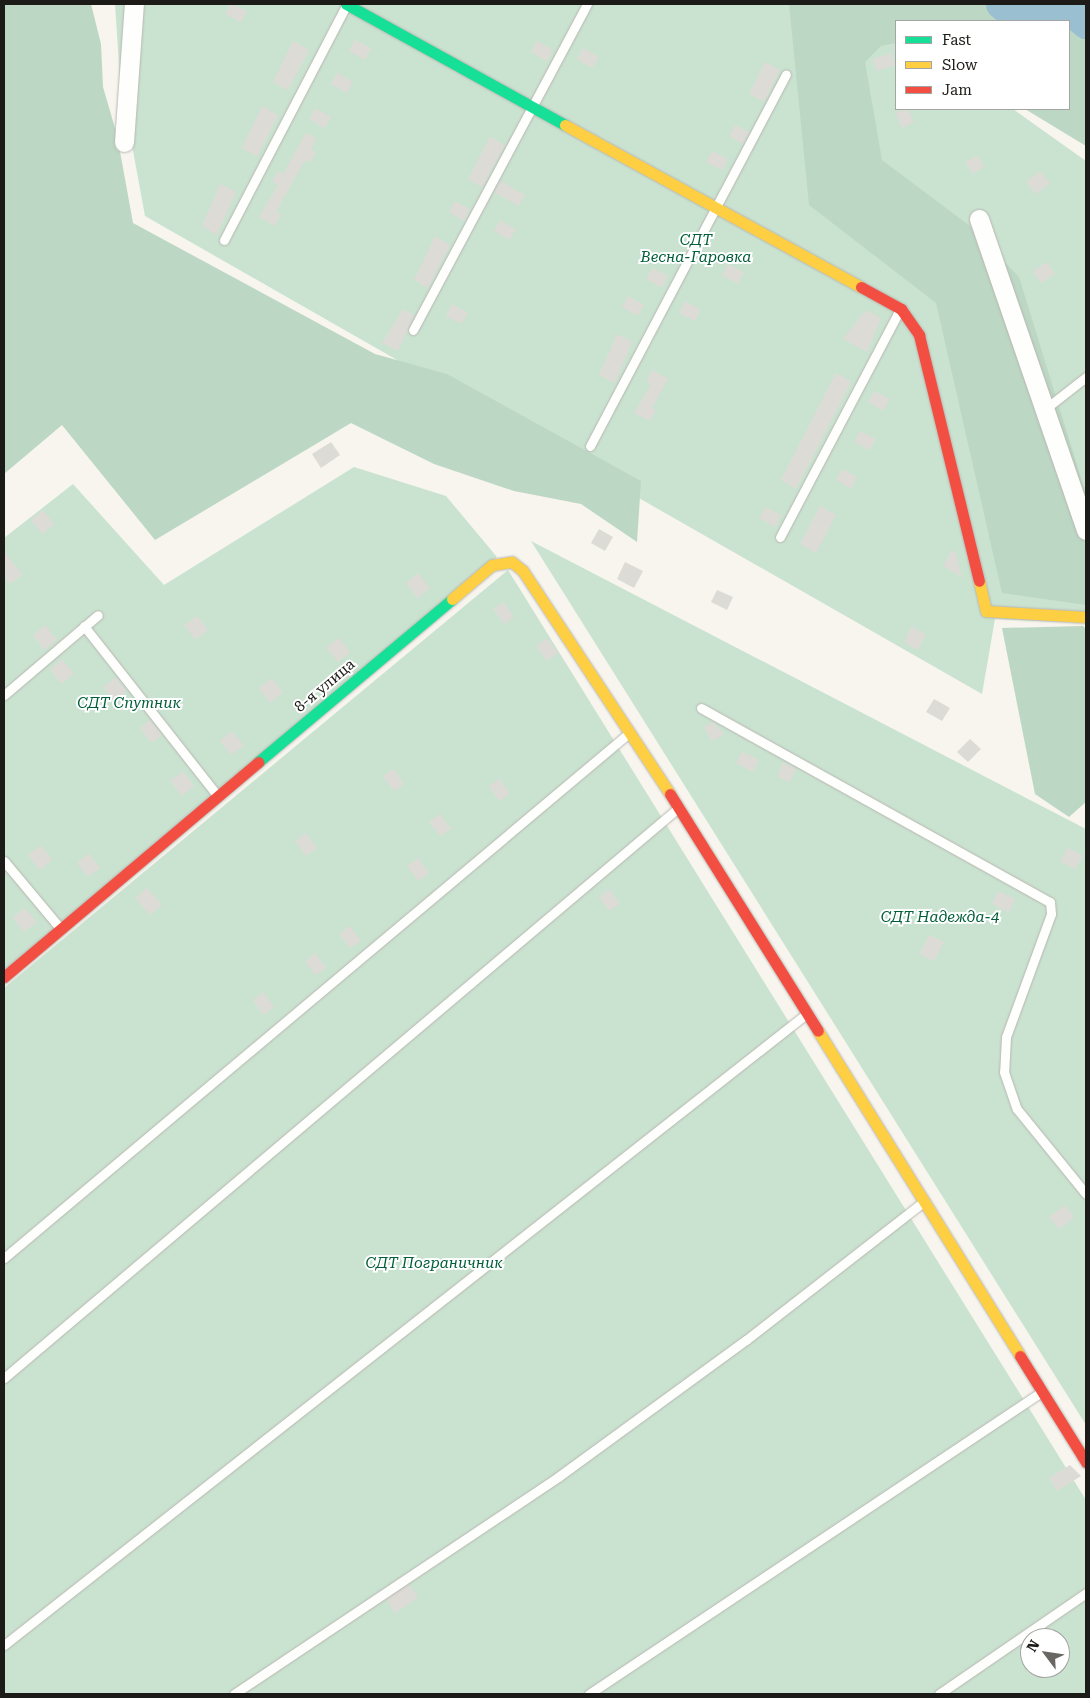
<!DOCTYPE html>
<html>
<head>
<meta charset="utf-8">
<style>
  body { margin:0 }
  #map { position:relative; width:1090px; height:1698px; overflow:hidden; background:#f7f5ee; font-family:"Roboto Serif",serif }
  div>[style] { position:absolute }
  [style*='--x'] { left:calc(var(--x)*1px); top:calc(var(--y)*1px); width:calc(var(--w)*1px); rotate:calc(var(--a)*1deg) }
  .green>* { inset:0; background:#cae3d0 }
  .forest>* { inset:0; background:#bcd7c3 }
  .river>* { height:29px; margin:-14.5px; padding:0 14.5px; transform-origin:14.5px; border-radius:14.5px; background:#9abfd1 }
  .building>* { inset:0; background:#dddbd6 }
  .roads { filter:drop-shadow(0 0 1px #b8b7b2) drop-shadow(0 0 1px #b8b7b2) }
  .lane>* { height:9px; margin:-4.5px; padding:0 4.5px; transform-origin:4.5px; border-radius:4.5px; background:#fefefc }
  .street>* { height:19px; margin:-9.5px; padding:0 9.5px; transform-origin:9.5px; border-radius:9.5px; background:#fefefc }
  .fast>* { height:11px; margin:-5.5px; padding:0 5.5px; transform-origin:5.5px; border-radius:5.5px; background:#16e098 }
  .slow>* { height:11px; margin:-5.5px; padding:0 5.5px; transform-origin:5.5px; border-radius:5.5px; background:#ffcf43 }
  .jam>* { height:11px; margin:-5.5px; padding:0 5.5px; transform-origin:5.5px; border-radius:5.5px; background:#f24e42 }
  span { translate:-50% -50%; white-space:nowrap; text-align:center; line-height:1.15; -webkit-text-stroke:4px #fff; paint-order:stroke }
  .park-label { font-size:15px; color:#005e38; font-style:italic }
  .street-label { font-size:15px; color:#1c1b17 }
  .frame { position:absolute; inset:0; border:5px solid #1c1b17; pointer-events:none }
  .legend { position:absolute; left:895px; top:20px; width:175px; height:90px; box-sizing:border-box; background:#fff; border:1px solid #a4a4a2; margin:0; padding:6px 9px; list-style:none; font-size:15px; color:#1c1b17 }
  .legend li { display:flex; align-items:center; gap:10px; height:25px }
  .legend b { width:25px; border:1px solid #a4a4a2 }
  .north { position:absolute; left:1020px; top:1628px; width:50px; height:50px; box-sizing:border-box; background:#fff; border:1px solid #a4a4a2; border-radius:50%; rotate:301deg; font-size:14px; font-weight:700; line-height:20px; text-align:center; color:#1c1b17 }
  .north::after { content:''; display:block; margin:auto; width:18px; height:22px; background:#696762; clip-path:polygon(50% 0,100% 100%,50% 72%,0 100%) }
</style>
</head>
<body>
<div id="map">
  <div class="green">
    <div style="clip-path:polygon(115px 4px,866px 4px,896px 26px,896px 109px,1013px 109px,1086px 161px,1086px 623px,995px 619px,982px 694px,145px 216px,120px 80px)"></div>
    <div style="clip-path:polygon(354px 467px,446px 496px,497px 557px,4px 972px,4px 538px,73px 484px,164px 585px)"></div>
    <div style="clip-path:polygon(531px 541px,1086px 829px,1086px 1425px)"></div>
    <div style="clip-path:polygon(evenodd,508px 570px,1086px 1500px,1086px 1694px,4px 1694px,4px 988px,508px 570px,1030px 1638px,1060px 1638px,1060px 1668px,1030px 1668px,1030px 1638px)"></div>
  </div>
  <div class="forest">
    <div style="clip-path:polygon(4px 4px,91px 4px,101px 44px,103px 87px,117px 135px,133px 223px,375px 354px,447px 374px,641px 481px,637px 542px,581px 504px,514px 491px,434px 464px,351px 423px,155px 540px,62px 425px,4px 474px)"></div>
    <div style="clip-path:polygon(789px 4px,1086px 4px,1086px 146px,1025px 109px,1069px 109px,1069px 21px,896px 21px,896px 43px,881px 46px,865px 62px,882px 160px,970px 226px,1019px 277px,1086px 494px,1086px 605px,1002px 593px,936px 303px,809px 205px)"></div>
    <div style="clip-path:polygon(1083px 626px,1086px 629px,1086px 802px,1069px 817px,1035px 794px,1002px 628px)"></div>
  </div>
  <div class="river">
    <div style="--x:1000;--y:4;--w:19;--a:39"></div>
    <div style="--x:1015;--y:16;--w:17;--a:3"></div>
    <div style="--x:1032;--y:17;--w:35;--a:-15"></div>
    <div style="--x:1066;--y:8;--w:26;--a:39"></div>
  </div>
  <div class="building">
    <div style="clip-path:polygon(231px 4px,247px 11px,241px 22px,225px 14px)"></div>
    <div style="clip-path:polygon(355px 40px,371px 48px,365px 60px,349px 51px)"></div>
    <div style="clip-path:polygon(293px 41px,309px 50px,288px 90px,273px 82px)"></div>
    <div style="clip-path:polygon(537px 41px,553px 50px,547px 61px,531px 52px)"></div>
    <div style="clip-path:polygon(583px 48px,599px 57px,592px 68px,577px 59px)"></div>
    <div style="clip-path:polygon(891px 53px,895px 65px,877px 71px,873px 59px)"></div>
    <div style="clip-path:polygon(765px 62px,780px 70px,764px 102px,749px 94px)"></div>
    <div style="clip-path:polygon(337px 73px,353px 82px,347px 93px,331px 84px)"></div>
    <div style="clip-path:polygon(262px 106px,278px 115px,257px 157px,242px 148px)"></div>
    <div style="clip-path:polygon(315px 108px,331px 117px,324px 128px,309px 119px)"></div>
    <div style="clip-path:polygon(908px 109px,914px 122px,902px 128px,895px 113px)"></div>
    <div style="clip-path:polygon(735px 125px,749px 132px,743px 144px,729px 136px)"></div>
    <div style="clip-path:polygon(306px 133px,316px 138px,311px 149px,316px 152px,310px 163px,305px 160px,276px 212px,281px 214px,275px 226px,259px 217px,278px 185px,272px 182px,278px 171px,283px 174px)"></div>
    <div style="clip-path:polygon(490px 137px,505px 145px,482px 187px,468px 179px)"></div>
    <div style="clip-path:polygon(712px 151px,728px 159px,722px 170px,706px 162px)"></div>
    <div style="clip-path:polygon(977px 155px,984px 166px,973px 174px,965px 162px)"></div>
    <div style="clip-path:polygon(1040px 171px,1050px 183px,1036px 194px,1026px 182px)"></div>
    <div style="clip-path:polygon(500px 181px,525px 195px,519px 206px,494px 192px)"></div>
    <div style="clip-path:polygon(220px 184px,236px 192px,217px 235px,202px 226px)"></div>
    <div style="clip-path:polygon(455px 201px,470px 209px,464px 221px,449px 212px)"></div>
    <div style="clip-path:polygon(500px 220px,516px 229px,509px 240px,494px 231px)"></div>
    <div style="clip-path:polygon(435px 236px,450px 245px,428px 288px,414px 280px)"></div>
    <div style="clip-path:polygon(1047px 262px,1055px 274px,1041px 283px,1033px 271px)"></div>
    <div style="clip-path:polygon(728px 264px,744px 272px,738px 284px,722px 275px)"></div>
    <div style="clip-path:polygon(652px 268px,668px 276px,662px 288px,646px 279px)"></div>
    <div style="clip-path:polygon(628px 296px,644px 305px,638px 316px,622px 307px)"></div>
    <div style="clip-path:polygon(685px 301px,701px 310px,695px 321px,679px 313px)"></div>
    <div style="clip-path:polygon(452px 304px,468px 313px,461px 324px,446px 316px)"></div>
    <div style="clip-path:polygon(403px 309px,414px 315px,398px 351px,382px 343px)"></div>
    <div style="clip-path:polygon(866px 310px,881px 318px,867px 352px,843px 339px)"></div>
    <div style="clip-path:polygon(617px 334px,632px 342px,615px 383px,599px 375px)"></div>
    <div style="clip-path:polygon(652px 370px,668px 379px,652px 408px,656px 410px,650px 421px,634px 413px,651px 384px,646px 381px)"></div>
    <div style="clip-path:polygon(836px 373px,851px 382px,796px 489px,781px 480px)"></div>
    <div style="clip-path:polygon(874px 391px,890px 399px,883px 411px,868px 402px)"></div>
    <div style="clip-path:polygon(860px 431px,876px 439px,869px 450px,854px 442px)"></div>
    <div style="clip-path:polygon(331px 442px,340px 455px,321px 468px,312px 454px)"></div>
    <div style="clip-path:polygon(842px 469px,857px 477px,851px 489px,836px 480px)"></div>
    <div style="clip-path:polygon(820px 506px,836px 515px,816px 553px,800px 544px)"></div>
    <div style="clip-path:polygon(766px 507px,781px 515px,775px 527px,759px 518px)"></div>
    <div style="clip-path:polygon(43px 510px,54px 524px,42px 534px,31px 520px)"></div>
    <div style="clip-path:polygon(599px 529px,613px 537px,605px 551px,591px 543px)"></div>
    <div style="clip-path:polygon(952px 550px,956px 553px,962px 577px,943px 566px)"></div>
    <div style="clip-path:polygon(4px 551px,22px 575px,10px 584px,4px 577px)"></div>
    <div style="clip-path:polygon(625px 562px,643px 571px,634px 588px,617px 579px)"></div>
    <div style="clip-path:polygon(418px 573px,430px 588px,417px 598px,406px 583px)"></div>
    <div style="clip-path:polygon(717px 590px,733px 597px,727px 610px,711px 602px)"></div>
    <div style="clip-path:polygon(504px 602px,514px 617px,504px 624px,493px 609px)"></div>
    <div style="clip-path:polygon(197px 616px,208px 630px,196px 640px,184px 625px)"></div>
    <div style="clip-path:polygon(45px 625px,57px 640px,44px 650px,33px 635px)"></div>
    <div style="clip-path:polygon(911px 627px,926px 634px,918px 650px,904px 642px)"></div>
    <div style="clip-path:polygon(339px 638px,350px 652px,338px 662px,326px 647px)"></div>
    <div style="clip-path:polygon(547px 638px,558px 653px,547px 661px,536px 646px)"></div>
    <div style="clip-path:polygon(62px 659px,74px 674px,61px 684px,50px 669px)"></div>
    <div style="clip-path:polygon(116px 677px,127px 692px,114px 702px,103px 687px)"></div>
    <div style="clip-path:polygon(272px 678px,283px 693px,270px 703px,259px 688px)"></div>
    <div style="clip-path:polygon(934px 699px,950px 708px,942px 721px,926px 712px)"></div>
    <div style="clip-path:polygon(150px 720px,162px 735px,151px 743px,140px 728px)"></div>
    <div style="clip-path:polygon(713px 722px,724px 734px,712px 741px,704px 727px)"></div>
    <div style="clip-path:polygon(232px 731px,244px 746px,231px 755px,220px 741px)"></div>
    <div style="clip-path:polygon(970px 739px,981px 749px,968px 762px,957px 752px)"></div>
    <div style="clip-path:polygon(742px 752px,759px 760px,753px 772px,736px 763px)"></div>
    <div style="clip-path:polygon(783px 762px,796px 768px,790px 782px,777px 777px)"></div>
    <div style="clip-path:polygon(394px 769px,404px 784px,394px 791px,383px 776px)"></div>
    <div style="clip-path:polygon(183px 771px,194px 786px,182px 796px,170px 781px)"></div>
    <div style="clip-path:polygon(500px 779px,510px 794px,499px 801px,489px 786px)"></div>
    <div style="clip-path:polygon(440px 814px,451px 829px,440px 836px,429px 822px)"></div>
    <div style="clip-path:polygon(306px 833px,317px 848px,306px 856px,295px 841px)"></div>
    <div style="clip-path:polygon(41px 845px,52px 860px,40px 870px,28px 855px)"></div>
    <div style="clip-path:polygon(1068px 848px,1083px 856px,1075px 869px,1060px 861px)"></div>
    <div style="clip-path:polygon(89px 853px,100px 868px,88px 877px,77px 863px)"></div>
    <div style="clip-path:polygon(418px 858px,429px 873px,418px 881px,407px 866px)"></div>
    <div style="clip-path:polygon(147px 888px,162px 905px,150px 915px,135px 898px)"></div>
    <div style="clip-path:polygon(609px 889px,620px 904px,609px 911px,599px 897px)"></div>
    <div style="clip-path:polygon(998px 891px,1015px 899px,1009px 912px,992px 904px)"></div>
    <div style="clip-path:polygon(25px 908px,37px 922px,24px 932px,13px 917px)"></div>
    <div style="clip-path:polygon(350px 926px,361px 941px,350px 948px,339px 934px)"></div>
    <div style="clip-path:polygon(929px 935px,944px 942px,934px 961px,919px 954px)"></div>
    <div style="clip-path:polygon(315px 953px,326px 968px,315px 975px,305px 961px)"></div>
    <div style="clip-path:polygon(263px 992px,274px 1007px,263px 1015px,253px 1000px)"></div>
    <div style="clip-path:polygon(1065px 1205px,1074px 1217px,1059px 1229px,1049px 1217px)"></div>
    <div style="clip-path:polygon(1070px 1465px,1081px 1476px,1057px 1491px,1049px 1478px)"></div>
    <div style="clip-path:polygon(409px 1584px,418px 1598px,395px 1613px,386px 1599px)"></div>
  </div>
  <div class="roads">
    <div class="lane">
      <div style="--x:224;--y:240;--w:264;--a:-62.5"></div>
      <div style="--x:413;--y:330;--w:370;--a:-61.9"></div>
      <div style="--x:1045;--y:409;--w:52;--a:-38"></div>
      <div style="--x:590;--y:446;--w:420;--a:-62.2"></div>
      <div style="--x:780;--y:537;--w:255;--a:-62.2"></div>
      <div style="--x:84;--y:626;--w:214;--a:51.8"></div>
      <div style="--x:4;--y:695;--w:123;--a:-40.4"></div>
      <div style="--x:701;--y:708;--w:399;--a:29.1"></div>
      <div style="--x:1050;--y:902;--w:12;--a:85"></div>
      <div style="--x:1051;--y:914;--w:131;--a:110.1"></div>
      <div style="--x:1006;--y:1037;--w:35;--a:93"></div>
      <div style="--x:1004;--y:1072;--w:39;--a:71"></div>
      <div style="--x:1017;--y:1109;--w:109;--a:50.9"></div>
      <div style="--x:4;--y:861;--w:87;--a:50.1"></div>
      <div style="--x:4;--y:1258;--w:816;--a:-40.03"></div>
      <div style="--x:4;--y:1378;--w:883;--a:-40.22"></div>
      <div style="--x:4;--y:1645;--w:1019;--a:-38.19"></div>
      <div style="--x:234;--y:1694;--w:390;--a:-33.8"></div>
      <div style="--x:558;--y:1477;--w:233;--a:-36.1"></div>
      <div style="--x:746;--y:1340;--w:224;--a:-37.9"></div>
      <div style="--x:589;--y:1694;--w:542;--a:-33.72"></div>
      <div style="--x:939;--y:1694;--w:178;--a:-34.5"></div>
    </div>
    <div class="street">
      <div style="--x:124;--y:142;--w:138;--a:-85.9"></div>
      <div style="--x:979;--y:219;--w:329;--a:71"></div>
    </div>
    <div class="fast">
      <div style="--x:346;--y:4;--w:250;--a:28.9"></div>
      <div style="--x:258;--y:762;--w:253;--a:-40"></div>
    </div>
    <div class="slow">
      <div style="--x:565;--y:125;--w:337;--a:28.7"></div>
      <div style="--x:979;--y:581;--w:31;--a:77"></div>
      <div style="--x:986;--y:611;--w:100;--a:3.4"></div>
      <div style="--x:452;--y:599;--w:52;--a:-40.4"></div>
      <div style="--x:492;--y:565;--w:20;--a:-9"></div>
      <div style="--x:512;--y:562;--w:14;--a:39"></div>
      <div style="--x:523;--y:571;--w:267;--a:56.6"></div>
      <div style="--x:818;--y:1031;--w:383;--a:58.1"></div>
    </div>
    <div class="jam">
      <div style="--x:861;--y:287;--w:46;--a:28.8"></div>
      <div style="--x:901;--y:309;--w:32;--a:55"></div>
      <div style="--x:919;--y:335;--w:253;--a:76.3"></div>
      <div style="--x:670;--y:794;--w:279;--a:58"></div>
      <div style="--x:4;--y:977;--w:333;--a:-40.2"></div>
      <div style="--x:1020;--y:1356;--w:125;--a:58.1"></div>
    </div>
  </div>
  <div class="park-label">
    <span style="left:696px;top:249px">СДТ<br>Весна-Гаровка</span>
    <span style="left:129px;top:704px">СДТ Спутник</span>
    <span style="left:940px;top:918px">СДТ Надежда-4</span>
    <span style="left:434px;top:1264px">СДТ Пограничник</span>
  </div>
  <div class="street-label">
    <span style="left:325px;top:686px;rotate:-40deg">8-я улица</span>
  </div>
  <div class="frame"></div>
  <ul class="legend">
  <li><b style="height:6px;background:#16e098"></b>Fast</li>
  <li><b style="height:6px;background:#ffcf43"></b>Slow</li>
  <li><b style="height:6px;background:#f24e42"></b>Jam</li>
  </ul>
  <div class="north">N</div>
</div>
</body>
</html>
